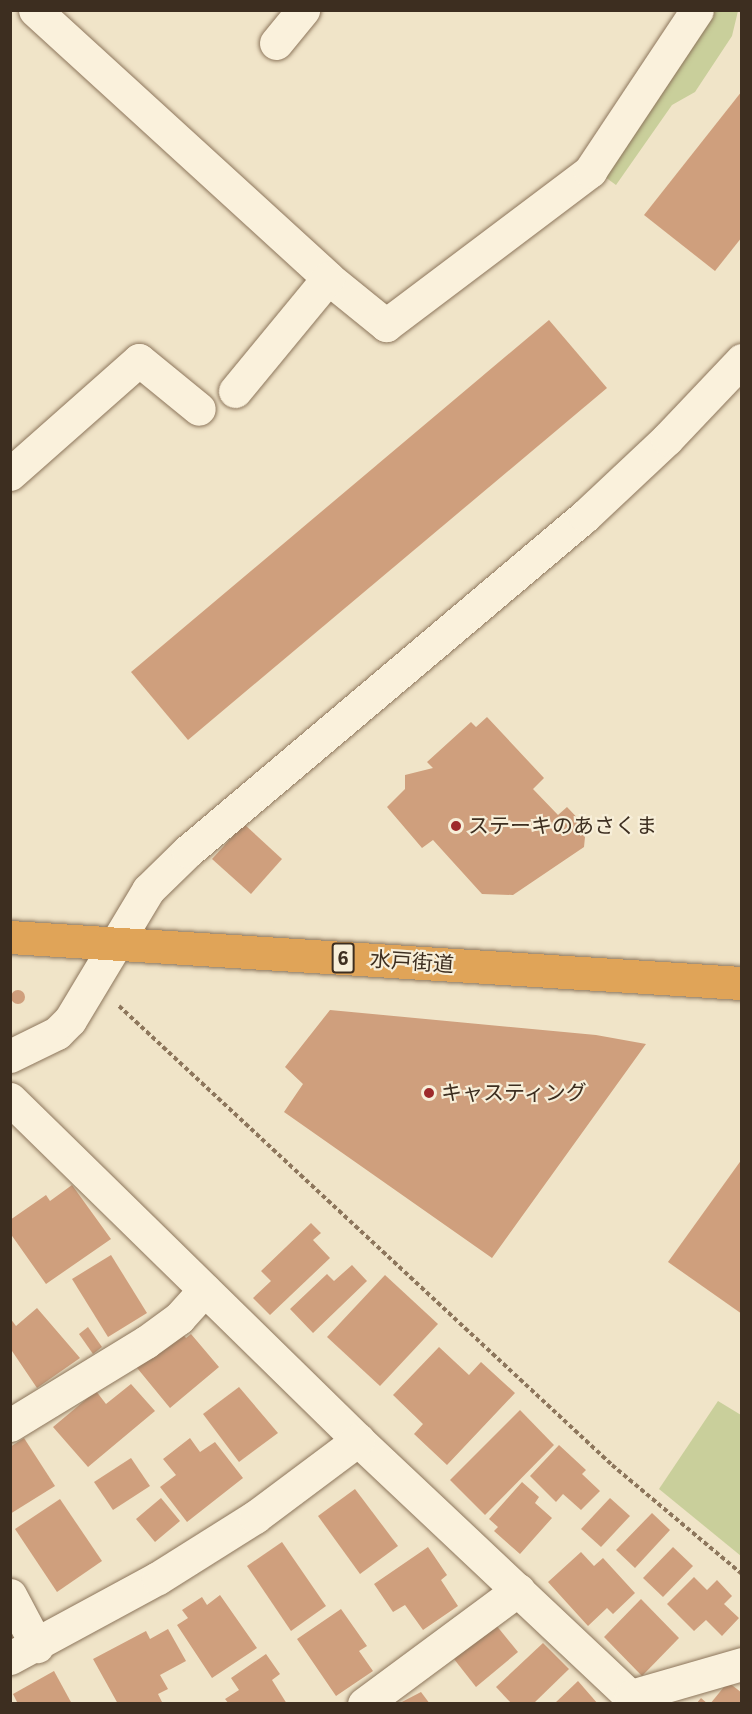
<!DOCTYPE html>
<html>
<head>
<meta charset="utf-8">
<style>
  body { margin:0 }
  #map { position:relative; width:752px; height:1714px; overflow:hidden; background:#f0e4c8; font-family:"Zilla Slab","Noto Sans JP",serif }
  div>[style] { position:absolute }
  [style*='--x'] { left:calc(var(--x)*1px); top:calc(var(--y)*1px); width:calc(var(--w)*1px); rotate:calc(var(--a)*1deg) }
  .green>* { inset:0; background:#c9cf9b }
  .building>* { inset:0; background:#cf9f7d }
  .round { border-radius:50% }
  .path>* { height:4px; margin-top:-2px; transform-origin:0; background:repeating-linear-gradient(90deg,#8d765c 0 4.5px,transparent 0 7.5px) }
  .roads { filter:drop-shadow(0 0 2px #8d765c) drop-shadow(0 0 2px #8d765c) }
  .minor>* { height:33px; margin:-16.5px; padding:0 16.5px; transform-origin:16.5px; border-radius:16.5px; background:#faf1dc }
  .highway>* { height:33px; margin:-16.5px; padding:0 16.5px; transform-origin:16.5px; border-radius:16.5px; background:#e0a458 }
  .dots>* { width:16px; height:16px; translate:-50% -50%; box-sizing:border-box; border:3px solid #f7eed8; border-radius:50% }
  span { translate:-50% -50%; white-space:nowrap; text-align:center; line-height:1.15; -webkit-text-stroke:4.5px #f7eed8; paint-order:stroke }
  .shield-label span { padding:2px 4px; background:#f7eed8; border:2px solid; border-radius:4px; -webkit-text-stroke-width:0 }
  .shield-label { font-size:20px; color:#3d2e20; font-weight:700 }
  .poi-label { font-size:21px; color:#3d2e20 }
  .left { translate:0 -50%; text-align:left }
  .street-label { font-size:21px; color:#3d2e20 }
  .frame { position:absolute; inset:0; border:12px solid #3d2e20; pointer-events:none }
</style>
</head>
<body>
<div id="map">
  <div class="green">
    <div style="clip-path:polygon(714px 11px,738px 11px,732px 36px,695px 92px,672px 105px,616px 185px,601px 174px)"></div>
    <div style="clip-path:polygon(718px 1401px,741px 1415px,741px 1556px,659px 1489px)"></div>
  </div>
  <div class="building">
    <div style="clip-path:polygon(742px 91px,742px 237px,715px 271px,644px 215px)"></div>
    <div style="clip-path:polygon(549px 320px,607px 388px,188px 740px,131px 672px)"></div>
    <div style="clip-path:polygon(487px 717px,544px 778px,533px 789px,558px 815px,567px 807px,586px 827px,584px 847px,513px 895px,482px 894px,433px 840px,422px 848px,387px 807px,405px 789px,405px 775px,433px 768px,427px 762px,471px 722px,476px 727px)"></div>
    <div style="clip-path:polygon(244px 824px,282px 859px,251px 894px,212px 859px)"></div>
    <div class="round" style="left:11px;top:990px;width:14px;height:14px"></div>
    <div style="clip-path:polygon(330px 1010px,596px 1035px,646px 1044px,492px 1258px,284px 1112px,303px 1084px,285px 1067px)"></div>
    <div style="clip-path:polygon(742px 1159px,742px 1314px,668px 1262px)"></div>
    <div style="clip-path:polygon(72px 1185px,111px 1239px,46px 1284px,10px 1233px,10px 1220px,46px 1195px,50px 1201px)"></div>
    <div style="clip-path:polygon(311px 1223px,321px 1233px,313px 1240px,330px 1258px,270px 1315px,253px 1298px,271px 1281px,261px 1271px)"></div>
    <div style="clip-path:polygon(111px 1255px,147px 1313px,108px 1337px,72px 1279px)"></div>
    <div style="clip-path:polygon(352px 1265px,367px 1281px,313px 1333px,290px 1309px,327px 1274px,334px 1281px)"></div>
    <div style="clip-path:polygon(385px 1275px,438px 1324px,380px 1386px,327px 1337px)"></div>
    <div style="clip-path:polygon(37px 1308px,80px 1358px,37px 1388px,10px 1348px,10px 1318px,16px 1326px)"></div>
    <div style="clip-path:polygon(176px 1326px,186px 1338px,191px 1334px,219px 1367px,170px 1408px,133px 1363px)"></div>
    <div style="clip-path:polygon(88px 1327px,102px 1347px,93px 1354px,79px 1334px)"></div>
    <div style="clip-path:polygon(439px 1347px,469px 1375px,481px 1362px,515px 1393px,447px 1465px,414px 1434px,423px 1424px,393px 1395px)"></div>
    <div style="clip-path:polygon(131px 1384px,155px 1411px,88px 1467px,53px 1427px,96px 1391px,106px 1404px)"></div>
    <div style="clip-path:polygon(239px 1387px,278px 1433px,239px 1462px,203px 1414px)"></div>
    <div style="clip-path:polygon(520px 1410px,554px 1445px,485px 1515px,450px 1480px)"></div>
    <div style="clip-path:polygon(24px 1438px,55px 1486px,10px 1514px,10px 1447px)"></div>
    <div style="clip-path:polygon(190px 1438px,200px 1452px,215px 1442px,243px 1478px,187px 1522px,160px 1487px,176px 1475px,163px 1459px)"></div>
    <div style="clip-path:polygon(559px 1445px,586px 1470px,582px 1474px,600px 1491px,581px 1510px,563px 1494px,556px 1502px,530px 1476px)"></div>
    <div style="clip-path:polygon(131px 1458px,150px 1486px,113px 1510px,94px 1482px)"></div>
    <div style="clip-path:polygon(522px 1482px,539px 1497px,535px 1503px,552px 1518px,520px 1554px,494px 1531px,498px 1527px,489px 1519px)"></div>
    <div style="clip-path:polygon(355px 1489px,398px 1546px,360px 1574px,318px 1516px)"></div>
    <div style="clip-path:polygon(161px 1498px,180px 1521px,155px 1542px,136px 1519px)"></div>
    <div style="clip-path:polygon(610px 1498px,630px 1516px,601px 1547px,581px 1529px)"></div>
    <div style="clip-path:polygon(60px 1499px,102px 1561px,57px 1592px,15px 1529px)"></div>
    <div style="clip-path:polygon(652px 1513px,670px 1530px,635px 1568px,616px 1550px)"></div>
    <div style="clip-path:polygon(282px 1542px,326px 1606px,291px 1631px,247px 1566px)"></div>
    <div style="clip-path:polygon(428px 1547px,447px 1575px,441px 1580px,458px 1606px,423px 1630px,405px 1605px,393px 1612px,374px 1584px)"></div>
    <div style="clip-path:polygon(673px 1547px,693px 1566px,663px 1597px,643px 1578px)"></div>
    <div style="clip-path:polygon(581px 1552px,594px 1566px,603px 1558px,635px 1593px,613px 1614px,607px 1608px,588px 1626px,548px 1582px)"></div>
    <div style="clip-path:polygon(694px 1577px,707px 1590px,717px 1580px,732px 1596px,724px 1604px,739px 1618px,722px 1636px,706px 1620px,694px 1631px,667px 1604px)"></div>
    <div style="clip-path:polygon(220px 1595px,257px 1648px,212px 1678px,177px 1625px,188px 1618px,182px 1610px,202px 1597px,207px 1605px)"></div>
    <div style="clip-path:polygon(641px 1599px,679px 1638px,642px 1676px,604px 1637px)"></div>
    <div style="clip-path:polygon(341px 1609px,367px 1646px,359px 1651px,373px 1671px,336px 1696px,297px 1639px)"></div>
    <div style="clip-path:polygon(496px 1625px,518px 1652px,476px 1687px,454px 1659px)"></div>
    <div style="clip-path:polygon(168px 1629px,186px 1661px,160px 1675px,168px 1689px,158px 1694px,163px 1704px,118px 1704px,93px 1659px,146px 1631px,150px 1639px)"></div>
    <div style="clip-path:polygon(543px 1643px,569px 1669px,533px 1704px,512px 1704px,496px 1687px)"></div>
    <div style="clip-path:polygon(266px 1654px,280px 1674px,272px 1680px,287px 1704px,229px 1704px,225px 1699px,239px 1690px,231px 1678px)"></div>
    <div style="clip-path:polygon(54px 1671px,72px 1704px,18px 1704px,13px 1694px)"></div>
    <div style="clip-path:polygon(578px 1681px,598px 1704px,554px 1704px)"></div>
    <div style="clip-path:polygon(728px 1682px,742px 1693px,742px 1704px,710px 1704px)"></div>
    <div style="clip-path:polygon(421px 1692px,430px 1704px,398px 1704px)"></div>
    <div style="clip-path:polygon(701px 1698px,708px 1704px,696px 1704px)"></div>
  </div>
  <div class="path">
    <div style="--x:119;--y:1006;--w:674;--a:42.95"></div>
    <div style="--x:612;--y:1465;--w:170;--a:40"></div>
  </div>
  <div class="roads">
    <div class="minor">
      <div style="--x:35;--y:10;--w:397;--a:42.4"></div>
      <div style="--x:328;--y:278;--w:75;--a:39"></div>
      <div style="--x:386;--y:325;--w:256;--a:-37"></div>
      <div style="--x:590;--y:171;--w:193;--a:-56.4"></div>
      <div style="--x:276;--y:43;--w:43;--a:-50.7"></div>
      <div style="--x:235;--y:391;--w:146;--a:-50.5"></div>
      <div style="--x:10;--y:474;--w:172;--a:-41.5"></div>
      <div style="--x:139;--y:360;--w:77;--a:39.2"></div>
      <div style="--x:10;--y:1056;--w:52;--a:-26.1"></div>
      <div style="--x:57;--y:1033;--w:18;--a:-45"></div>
      <div style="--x:70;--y:1020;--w:152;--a:-59"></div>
      <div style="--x:148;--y:890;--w:56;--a:-44.3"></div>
      <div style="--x:188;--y:851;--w:519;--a:-40.16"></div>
      <div style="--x:585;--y:516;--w:112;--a:-43.2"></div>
      <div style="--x:667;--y:439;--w:109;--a:-46.5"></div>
      <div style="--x:10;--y:1099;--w:487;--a:44.4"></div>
      <div style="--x:358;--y:1440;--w:385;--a:43.3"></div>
      <div style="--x:10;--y:1425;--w:159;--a:-31.4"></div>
      <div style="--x:146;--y:1342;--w:41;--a:-36"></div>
      <div style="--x:179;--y:1318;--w:38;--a:-48"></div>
      <div style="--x:10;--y:1595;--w:58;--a:62.1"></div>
      <div style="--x:10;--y:1658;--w:168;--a:-28.4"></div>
      <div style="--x:158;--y:1578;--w:115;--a:-32.2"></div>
      <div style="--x:255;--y:1517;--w:129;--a:-36.8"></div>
      <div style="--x:631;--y:1696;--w:116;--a:-16.1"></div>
      <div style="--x:364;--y:1704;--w:192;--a:-36.5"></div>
    </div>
    <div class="highway">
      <div style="--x:10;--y:937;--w:733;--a:3.6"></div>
    </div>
  </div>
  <div class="dots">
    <div style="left:456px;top:826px;background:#9e2a2b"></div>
    <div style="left:429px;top:1093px;background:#9e2a2b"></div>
  </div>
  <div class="shield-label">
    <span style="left:343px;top:958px">6</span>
  </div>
  <div class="poi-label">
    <span class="left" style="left:468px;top:826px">ステーキのあさくま</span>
    <span class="left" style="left:441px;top:1093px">キャスティング</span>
  </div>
  <div class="street-label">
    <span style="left:412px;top:962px;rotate:4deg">水戸街道</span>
  </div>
  <div class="frame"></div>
</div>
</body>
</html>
